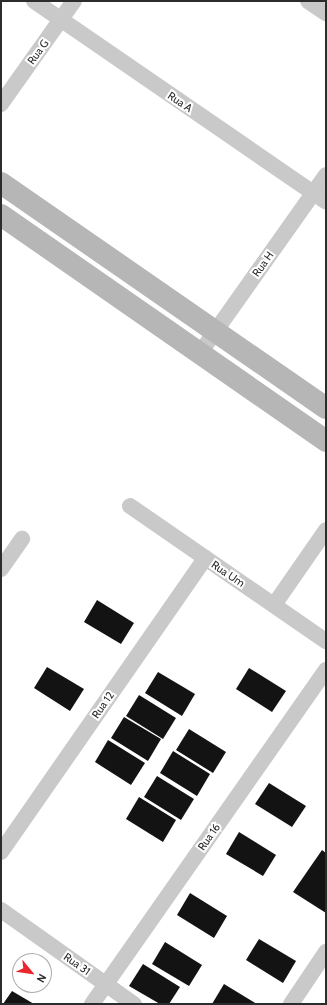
<!DOCTYPE html>
<html>
<head>
<meta charset="utf-8">
<style>
  body { margin:0 }
  #map { position:relative; width:327px; height:1005px; overflow:hidden; background:#fff; font-family:Cabin,sans-serif }
  div>[style] { position:absolute }
  [style*='--x'] { left:calc(var(--x)*1px); top:calc(var(--y)*1px); width:calc(var(--w)*1px); rotate:calc(var(--a)*1deg) }
  .building>* { inset:0; background:#131313 }
  .street>* { height:16px; margin:-8px; padding:0 8px; transform-origin:8px; border-radius:8px; background:#c9c9c9 }
  .secondary>* { height:22px; margin:-11px; padding:0 11px; transform-origin:11px; border-radius:11px; background:#b6b6b6 }
  span { translate:-50% -50%; white-space:nowrap; text-align:center; line-height:1.15; -webkit-text-stroke:4px #fff; paint-order:stroke }
  .street-label { font-size:11px; color:#2c2c2c }
  .frame { position:absolute; inset:0; border:2px solid #2c2c2c; pointer-events:none }
  .north { position:absolute; left:12px; top:953px; width:40px; height:40px; box-sizing:border-box; background:#fff; border:1px solid #ababab; border-radius:50%; rotate:119deg; font-size:11px; font-weight:700; line-height:16px; text-align:center; color:#2c2c2c }
  .north::after { content:''; display:block; margin:auto; width:14px; height:18px; background:#e9272c; clip-path:polygon(50% 0,100% 100%,50% 72%,0 100%) }
</style>
</head>
<body>
<div id="map">
  <div class="building">
    <div style="clip-path:polygon(97px 600px,134px 623px,121px 644px,84px 622px)"></div>
    <div style="clip-path:polygon(47px 667px,84px 689px,70px 711px,34px 688px)"></div>
    <div style="clip-path:polygon(249px 668px,286px 691px,272px 712px,236px 689px)"></div>
    <div style="clip-path:polygon(158px 672px,195px 694px,182px 716px,145px 693px)"></div>
    <div style="clip-path:polygon(139px 695px,176px 718px,163px 739px,126px 716px)"></div>
    <div style="clip-path:polygon(124px 717px,161px 739px,148px 761px,111px 738px)"></div>
    <div style="clip-path:polygon(189px 729px,226px 752px,213px 773px,176px 750px)"></div>
    <div style="clip-path:polygon(108px 740px,145px 763px,131px 785px,95px 762px)"></div>
    <div style="clip-path:polygon(173px 751px,210px 774px,197px 796px,160px 773px)"></div>
    <div style="clip-path:polygon(157px 776px,194px 799px,181px 820px,144px 797px)"></div>
    <div style="clip-path:polygon(269px 783px,306px 806px,292px 827px,255px 804px)"></div>
    <div style="clip-path:polygon(139px 797px,176px 820px,163px 842px,126px 819px)"></div>
    <div style="clip-path:polygon(239px 832px,276px 855px,263px 876px,226px 854px)"></div>
    <div style="clip-path:polygon(322px 850px,326px 853px,326px 913px,293px 892px)"></div>
    <div style="clip-path:polygon(190px 893px,227px 916px,214px 938px,177px 915px)"></div>
    <div style="clip-path:polygon(259px 939px,296px 961px,283px 983px,246px 960px)"></div>
    <div style="clip-path:polygon(165px 942px,202px 965px,189px 986px,152px 964px)"></div>
    <div style="clip-path:polygon(143px 964px,180px 987px,169px 1004px,160px 1004px,129px 986px)"></div>
    <div style="clip-path:polygon(224px 984px,257px 1004px,212px 1004px)"></div>
    <div style="clip-path:polygon(12px 991px,34px 1004px,3px 1004px)"></div>
  </div>
  <div class="street">
    <div style="--x:34;--y:1;--w:354;--a:34.5"></div>
    <div style="--x:308;--y:1;--w:22;--a:34"></div>
    <div style="--x:1;--y:104;--w:126;--a:-54.7"></div>
    <div style="--x:200;--y:353;--w:218;--a:-54.7"></div>
    <div style="--x:130;--y:506;--w:238;--a:34.6"></div>
    <div style="--x:1;--y:569;--w:37;--a:-55"></div>
    <div style="--x:274;--y:605;--w:91;--a:-55.3"></div>
    <div style="--x:1;--y:852;--w:358;--a:-55.2"></div>
    <div style="--x:1;--y:910;--w:163;--a:35.3"></div>
    <div style="--x:92;--y:1004;--w:408;--a:-55"></div>
    <div style="--x:291;--y:1004;--w:63;--a:-56.1"></div>
  </div>
  <div class="secondary">
    <div style="--x:1;--y:183;--w:395;--a:34.7"></div>
    <div style="--x:1;--y:215;--w:396;--a:34.8"></div>
  </div>
  <div class="street-label">
    <span style="left:38px;top:52px;rotate:-54deg">Rua G</span>
    <span style="left:180px;top:102px;rotate:34deg">Rua A</span>
    <span style="left:263px;top:264px;rotate:-54deg">Rua H</span>
    <span style="left:228px;top:574px;rotate:34deg">Rua Um</span>
    <span style="left:103px;top:705px;rotate:-55deg">Rua 12</span>
    <span style="left:209px;top:837px;rotate:-55deg">Rua 16</span>
    <span style="left:77px;top:964px;rotate:35deg">Rua 31</span>
  </div>
  <div class="frame"></div>
  <div class="north">N</div>
</div>
</body>
</html>
